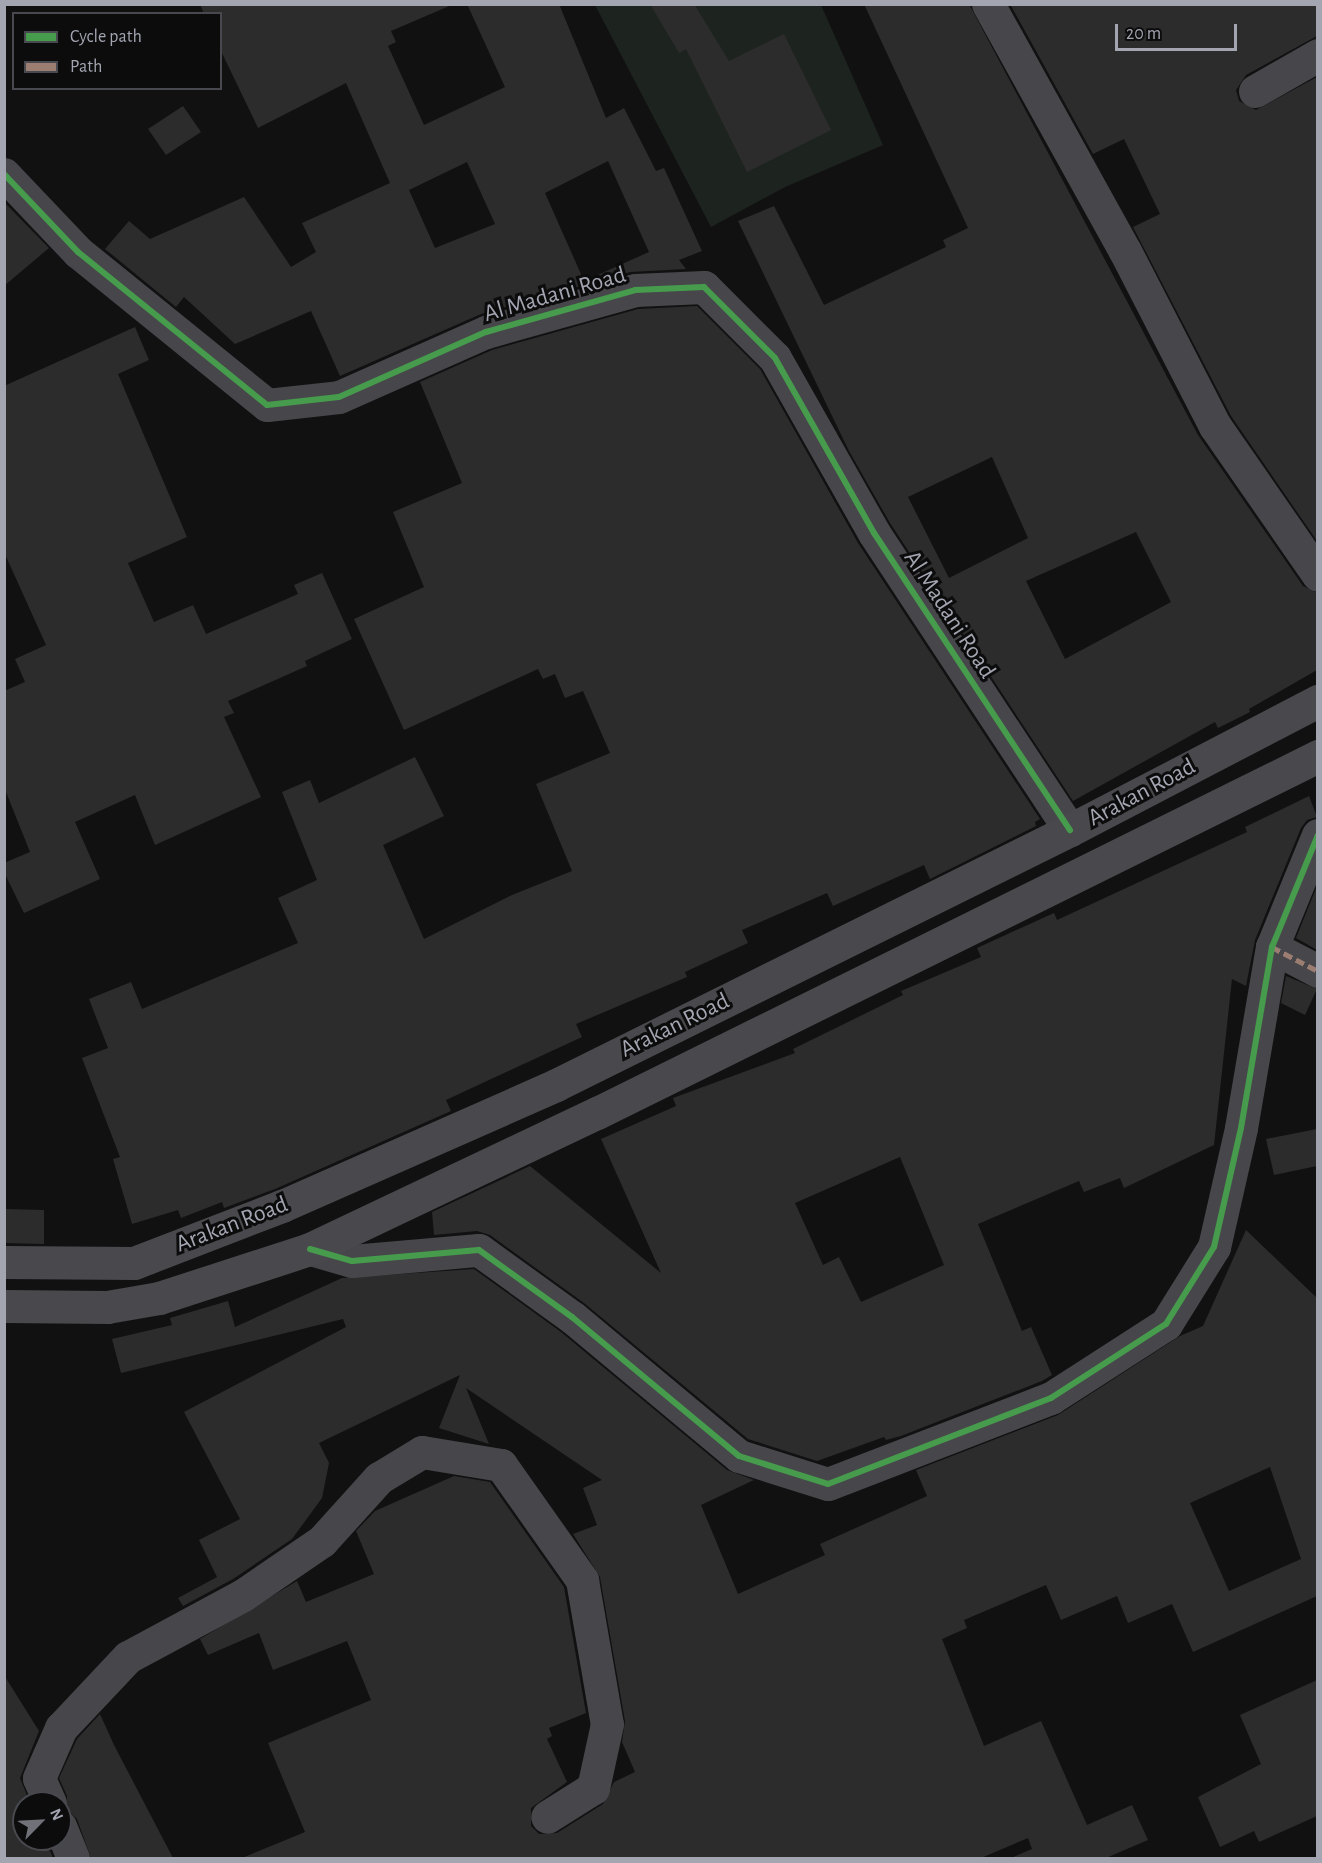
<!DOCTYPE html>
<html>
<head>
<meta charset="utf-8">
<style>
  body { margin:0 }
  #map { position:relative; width:1322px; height:1863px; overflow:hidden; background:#111112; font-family:"Alegreya Sans",sans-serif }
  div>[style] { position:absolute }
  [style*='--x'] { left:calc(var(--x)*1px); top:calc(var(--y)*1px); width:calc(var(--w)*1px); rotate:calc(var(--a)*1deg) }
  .green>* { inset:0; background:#1d231f }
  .building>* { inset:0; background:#2c2c2d }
  .minor>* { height:33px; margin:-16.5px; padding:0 16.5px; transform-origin:16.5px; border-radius:16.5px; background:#47474b }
  .major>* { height:33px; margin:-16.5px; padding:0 16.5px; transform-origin:16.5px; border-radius:16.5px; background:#49494d }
  .quiet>* { height:4.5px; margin-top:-2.25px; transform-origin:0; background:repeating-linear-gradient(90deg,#9b7d72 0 9px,transparent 0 13.5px) }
  .cycleway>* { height:6px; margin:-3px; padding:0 3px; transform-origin:3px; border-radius:3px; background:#469c4c }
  span { translate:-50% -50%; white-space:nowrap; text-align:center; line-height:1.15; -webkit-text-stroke:6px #0c0c0d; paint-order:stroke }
  .street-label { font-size:24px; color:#a3a5b1 }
  .frame { position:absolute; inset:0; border:6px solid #a3a5b1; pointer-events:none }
  .legend { position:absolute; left:12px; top:12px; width:210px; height:78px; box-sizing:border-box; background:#0c0c0d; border:2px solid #48494f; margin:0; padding:8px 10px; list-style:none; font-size:18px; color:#a3a5b1 }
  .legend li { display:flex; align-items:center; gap:12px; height:30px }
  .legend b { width:30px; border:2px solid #48494f }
  .north { position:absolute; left:12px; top:1791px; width:60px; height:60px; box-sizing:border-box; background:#0c0c0d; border:2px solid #48494f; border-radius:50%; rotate:66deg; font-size:16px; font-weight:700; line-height:24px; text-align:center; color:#a3a5b1 }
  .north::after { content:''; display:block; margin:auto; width:21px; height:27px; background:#707179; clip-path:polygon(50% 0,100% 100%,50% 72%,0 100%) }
  .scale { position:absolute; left:1115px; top:24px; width:122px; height:27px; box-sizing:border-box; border:3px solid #a3a5b1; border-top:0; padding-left:8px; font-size:18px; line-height:21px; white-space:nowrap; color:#a3a5b1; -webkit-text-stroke:4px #0c0c0d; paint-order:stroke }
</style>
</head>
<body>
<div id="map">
  <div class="green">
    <div style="clip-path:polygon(595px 5px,821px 5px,883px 145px,785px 187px,711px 227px)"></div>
  </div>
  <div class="building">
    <div style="clip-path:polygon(evenodd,200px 4px,454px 4px,391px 31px,396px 42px,388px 46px,424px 125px,505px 87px,467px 4px,559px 4px,606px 118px,624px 108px,656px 171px,664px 168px,702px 251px,679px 260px,686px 269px,630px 272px,481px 314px,340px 376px,311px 311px,235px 344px,184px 297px,176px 307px,105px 249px,129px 221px,150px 239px,244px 197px,291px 267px,316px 252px,302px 223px,390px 183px,346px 83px,258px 128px,220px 49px,220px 14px,204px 14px,200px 4px,608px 161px,649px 252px,584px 281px,545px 193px,608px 161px,200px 4px,467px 162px,495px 224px,435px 248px,409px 190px,467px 162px)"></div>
    <div style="clip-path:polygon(650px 4px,694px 4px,729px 61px,784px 34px,831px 130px,747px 172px,686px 49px,679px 53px)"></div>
    <div style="clip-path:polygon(evenodd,864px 4px,969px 4px,1198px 435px,1303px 586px,1317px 593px,1317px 670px,1249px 709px,1250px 712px,1218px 728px,1215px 722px,1073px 801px,890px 523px,849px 451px,738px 221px,774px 206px,824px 305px,946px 247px,943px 240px,968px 228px,864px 4px,992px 457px,1028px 538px,949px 578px,908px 497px,992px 457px,864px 4px,1136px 532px,1171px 602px,1065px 659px,1026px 581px,1136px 532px)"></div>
    <div style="clip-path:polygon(1010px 4px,1317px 4px,1317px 36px,1246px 75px,1236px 90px,1239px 101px,1256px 110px,1317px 77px,1317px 541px,1231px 416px,1133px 227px,1160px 214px,1124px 139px,1093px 154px)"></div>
    <div style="clip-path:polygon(183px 106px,201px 132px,166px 155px,148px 129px)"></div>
    <div style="clip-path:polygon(4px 202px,49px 248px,4px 286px)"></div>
    <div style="clip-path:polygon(697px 306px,760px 369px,858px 543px,1040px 819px,1035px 822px,1036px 826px,930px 879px,924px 865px,833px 906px,827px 893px,742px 930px,748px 943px,685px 972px,687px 977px,576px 1024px,582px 1037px,446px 1100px,451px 1111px,275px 1189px,224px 1208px,222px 1202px,181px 1218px,178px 1210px,132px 1224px,113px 1159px,120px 1157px,82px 1058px,108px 1048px,89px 999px,131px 982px,142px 1009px,298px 943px,278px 898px,317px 880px,282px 792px,310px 780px,319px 803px,415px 757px,444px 816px,383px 845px,424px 939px,512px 895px,572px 871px,536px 784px,610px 753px,583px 691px,565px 698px,555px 674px,543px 679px,538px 669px,404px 730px,354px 619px,424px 587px,393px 512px,462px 483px,420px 382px,492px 350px,638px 309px)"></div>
    <div style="clip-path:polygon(135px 327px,149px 360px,118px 374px,187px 537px,128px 563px,154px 622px,193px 605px,206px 634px,298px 594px,294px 585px,322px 573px,352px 639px,305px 661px,307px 666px,228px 701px,234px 713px,224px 717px,261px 797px,155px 845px,135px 795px,75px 822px,100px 879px,24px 913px,4px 872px,4px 863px,30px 852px,4px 787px,4px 691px,25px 682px,15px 659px,46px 645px,4px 552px,4px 386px)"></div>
    <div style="clip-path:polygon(evenodd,1309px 796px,1317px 817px,1307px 820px,1301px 828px,1255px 940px,1246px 986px,1232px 979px,1214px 1145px,1124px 1188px,1120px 1178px,1084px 1192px,1079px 1181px,978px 1224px,1022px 1331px,1031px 1327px,1052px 1375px,1042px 1381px,901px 1436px,886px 1440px,884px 1437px,817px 1461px,748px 1439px,584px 1303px,490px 1235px,477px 1231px,434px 1235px,432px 1212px,530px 1166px,661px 1273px,601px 1139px,676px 1106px,673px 1098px,795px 1053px,793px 1049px,903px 995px,901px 991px,981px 957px,977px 948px,1054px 913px,1057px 920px,1247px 832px,1245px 827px,1309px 796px,900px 1157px,944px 1265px,861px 1302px,839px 1257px,823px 1265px,795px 1203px,900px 1157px)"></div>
    <div style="clip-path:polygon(1317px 886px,1317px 950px,1296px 938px)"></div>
    <div style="clip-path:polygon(1286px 976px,1317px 989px,1305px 1015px,1281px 1003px)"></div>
    <div style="clip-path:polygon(1317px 1129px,1317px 1166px,1274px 1175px,1266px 1139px)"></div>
    <div style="clip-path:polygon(4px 1209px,44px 1210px,44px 1244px,4px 1243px)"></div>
    <div style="clip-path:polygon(evenodd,1246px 1230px,1317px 1298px,1317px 1596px,1193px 1652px,1172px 1604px,1128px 1623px,1117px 1596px,1061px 1620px,1046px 1585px,964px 1620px,967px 1628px,942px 1639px,984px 1746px,1041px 1721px,1087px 1825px,1132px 1805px,1148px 1840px,1106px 1858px,1011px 1858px,1032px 1849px,1028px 1838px,981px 1858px,242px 1858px,305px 1832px,268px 1743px,371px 1700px,347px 1641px,273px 1670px,259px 1633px,208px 1655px,200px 1639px,297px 1581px,306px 1602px,374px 1574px,356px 1531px,375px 1511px,454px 1476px,490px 1482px,564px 1587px,586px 1713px,549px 1728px,552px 1736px,547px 1739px,567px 1782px,531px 1808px,531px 1826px,539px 1834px,557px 1833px,603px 1804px,614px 1782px,635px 1772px,622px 1742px,625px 1721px,600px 1577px,573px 1534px,597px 1525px,583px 1488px,602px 1480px,466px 1388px,489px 1444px,439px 1428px,460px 1375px,319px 1443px,329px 1463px,322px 1498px,292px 1539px,233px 1579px,183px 1606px,178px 1598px,217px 1577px,199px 1540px,240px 1519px,184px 1412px,346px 1327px,343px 1319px,121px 1373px,112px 1339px,172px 1325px,170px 1318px,228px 1301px,235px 1327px,342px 1278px,474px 1269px,561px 1332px,727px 1470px,754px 1480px,701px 1505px,738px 1594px,825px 1555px,820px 1544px,927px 1496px,916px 1470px,1058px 1415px,1180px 1336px,1203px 1326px,1246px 1230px,1270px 1467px,1301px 1559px,1229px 1591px,1190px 1503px,1270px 1467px)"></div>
    <div style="clip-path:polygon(4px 1675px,39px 1731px,20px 1778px,30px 1803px,24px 1803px,24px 1839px,45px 1839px,53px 1858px,4px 1858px)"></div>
    <div style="clip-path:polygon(1317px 1680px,1317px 1816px,1259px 1842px,1254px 1831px,1220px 1847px,1198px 1797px,1261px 1764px,1240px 1715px)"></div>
    <div style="clip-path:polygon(100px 1714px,114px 1745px,173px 1858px,91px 1858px,77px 1819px,67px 1809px,67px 1796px,59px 1778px,77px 1739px)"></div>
  </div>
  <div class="minor">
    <div style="--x:988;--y:4;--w:282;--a:61"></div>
    <div style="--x:1125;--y:251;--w:197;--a:62.8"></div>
    <div style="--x:1215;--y:426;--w:181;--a:55.3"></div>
    <div style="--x:1255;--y:91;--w:73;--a:-29.7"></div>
    <div style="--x:4;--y:174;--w:108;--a:46.5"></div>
    <div style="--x:78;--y:252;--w:243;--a:39"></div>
    <div style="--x:267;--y:405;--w:72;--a:-6.3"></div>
    <div style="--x:339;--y:397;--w:161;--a:-23.9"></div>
    <div style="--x:486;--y:332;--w:155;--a:-15.7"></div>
    <div style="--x:635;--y:290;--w:69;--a:-2.5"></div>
    <div style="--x:704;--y:287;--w:100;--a:45"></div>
    <div style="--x:775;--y:358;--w:201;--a:60.5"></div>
    <div style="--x:874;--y:533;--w:356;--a:56.6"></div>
    <div style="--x:1272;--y:947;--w:52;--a:27.6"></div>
    <div style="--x:310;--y:1249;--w:44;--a:15.9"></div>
    <div style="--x:352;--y:1261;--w:127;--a:-5"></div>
    <div style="--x:479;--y:1250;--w:115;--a:35.8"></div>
    <div style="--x:572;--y:1317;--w:217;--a:39.8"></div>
    <div style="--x:739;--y:1456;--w:93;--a:17.5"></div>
    <div style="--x:828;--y:1484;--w:239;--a:-21.1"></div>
    <div style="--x:1051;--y:1398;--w:137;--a:-32.8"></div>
    <div style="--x:1166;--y:1324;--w:91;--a:-58.1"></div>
    <div style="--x:1214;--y:1247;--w:122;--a:-77.2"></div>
    <div style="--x:1241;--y:1128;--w:184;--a:-80.3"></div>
    <div style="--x:1272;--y:947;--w:121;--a:-67.7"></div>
    <div style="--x:50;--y:1803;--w:27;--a:-114"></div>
    <div style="--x:39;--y:1778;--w:55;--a:-66.3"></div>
    <div style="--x:61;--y:1728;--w:98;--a:-46.7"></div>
    <div style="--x:128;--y:1657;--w:131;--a:-28.3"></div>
    <div style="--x:243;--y:1595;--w:96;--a:-34.4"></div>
    <div style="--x:322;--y:1541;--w:85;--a:-47.9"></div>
    <div style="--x:379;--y:1478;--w:50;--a:-31.2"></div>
    <div style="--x:422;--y:1452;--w:80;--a:9.3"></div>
    <div style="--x:501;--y:1465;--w:141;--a:54.8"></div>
    <div style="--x:582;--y:1580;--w:146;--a:80.2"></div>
    <div style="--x:607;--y:1724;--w:66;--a:102.3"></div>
    <div style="--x:593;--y:1788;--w:54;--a:147.8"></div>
    <div style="--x:60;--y:1826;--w:35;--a:68"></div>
  </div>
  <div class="major">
    <div style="--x:4;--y:1262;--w:130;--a:0.4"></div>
    <div style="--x:134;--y:1263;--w:159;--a:-21.1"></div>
    <div style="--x:282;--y:1206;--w:300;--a:-23.8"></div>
    <div style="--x:556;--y:1085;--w:574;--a:-26.39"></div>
    <div style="--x:1070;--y:830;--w:280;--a:-27.5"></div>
    <div style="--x:4;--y:1306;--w:103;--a:0.6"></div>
    <div style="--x:107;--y:1307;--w:53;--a:-9.8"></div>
    <div style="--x:159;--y:1298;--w:159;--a:-18"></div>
    <div style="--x:310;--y:1249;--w:318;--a:-25.4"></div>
    <div style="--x:597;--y:1113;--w:805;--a:-26.34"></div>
  </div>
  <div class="quiet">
    <div style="--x:1272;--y:947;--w:52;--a:27.6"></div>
  </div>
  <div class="cycleway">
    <div style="--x:4;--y:174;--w:108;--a:46.5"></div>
    <div style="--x:78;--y:252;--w:243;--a:39"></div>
    <div style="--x:267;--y:405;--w:72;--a:-6.3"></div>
    <div style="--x:339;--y:397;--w:161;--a:-23.9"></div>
    <div style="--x:486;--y:332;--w:155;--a:-15.7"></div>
    <div style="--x:635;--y:290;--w:69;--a:-2.5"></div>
    <div style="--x:704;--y:287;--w:100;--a:45"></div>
    <div style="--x:775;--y:358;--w:201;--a:60.5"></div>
    <div style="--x:874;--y:533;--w:356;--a:56.6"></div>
    <div style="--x:310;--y:1249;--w:44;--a:15.9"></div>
    <div style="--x:352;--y:1261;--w:127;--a:-5"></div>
    <div style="--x:479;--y:1250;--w:115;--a:35.8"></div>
    <div style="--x:572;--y:1317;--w:217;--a:39.8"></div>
    <div style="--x:739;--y:1456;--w:93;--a:17.5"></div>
    <div style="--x:828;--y:1484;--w:239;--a:-21.1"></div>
    <div style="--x:1051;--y:1398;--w:137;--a:-32.8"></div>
    <div style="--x:1166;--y:1324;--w:91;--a:-58.1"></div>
    <div style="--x:1214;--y:1247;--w:122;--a:-77.2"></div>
    <div style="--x:1241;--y:1128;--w:184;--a:-80.3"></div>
    <div style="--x:1272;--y:947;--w:121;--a:-67.7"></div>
  </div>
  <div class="street-label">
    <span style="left:555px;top:295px;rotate:-16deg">Al Madani Road</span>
    <span style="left:949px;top:615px;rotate:57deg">Al Madani Road</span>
    <span style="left:1142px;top:793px;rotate:-28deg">Arakan Road</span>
    <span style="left:675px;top:1026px;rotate:-26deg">Arakan Road</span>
    <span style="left:232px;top:1225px;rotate:-21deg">Arakan Road</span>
  </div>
  <div class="frame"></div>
  <ul class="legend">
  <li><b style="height:8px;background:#469c4c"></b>Cycle path</li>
  <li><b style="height:8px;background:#9b7d72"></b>Path</li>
  </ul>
  <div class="north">N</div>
  <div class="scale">20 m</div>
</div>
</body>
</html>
